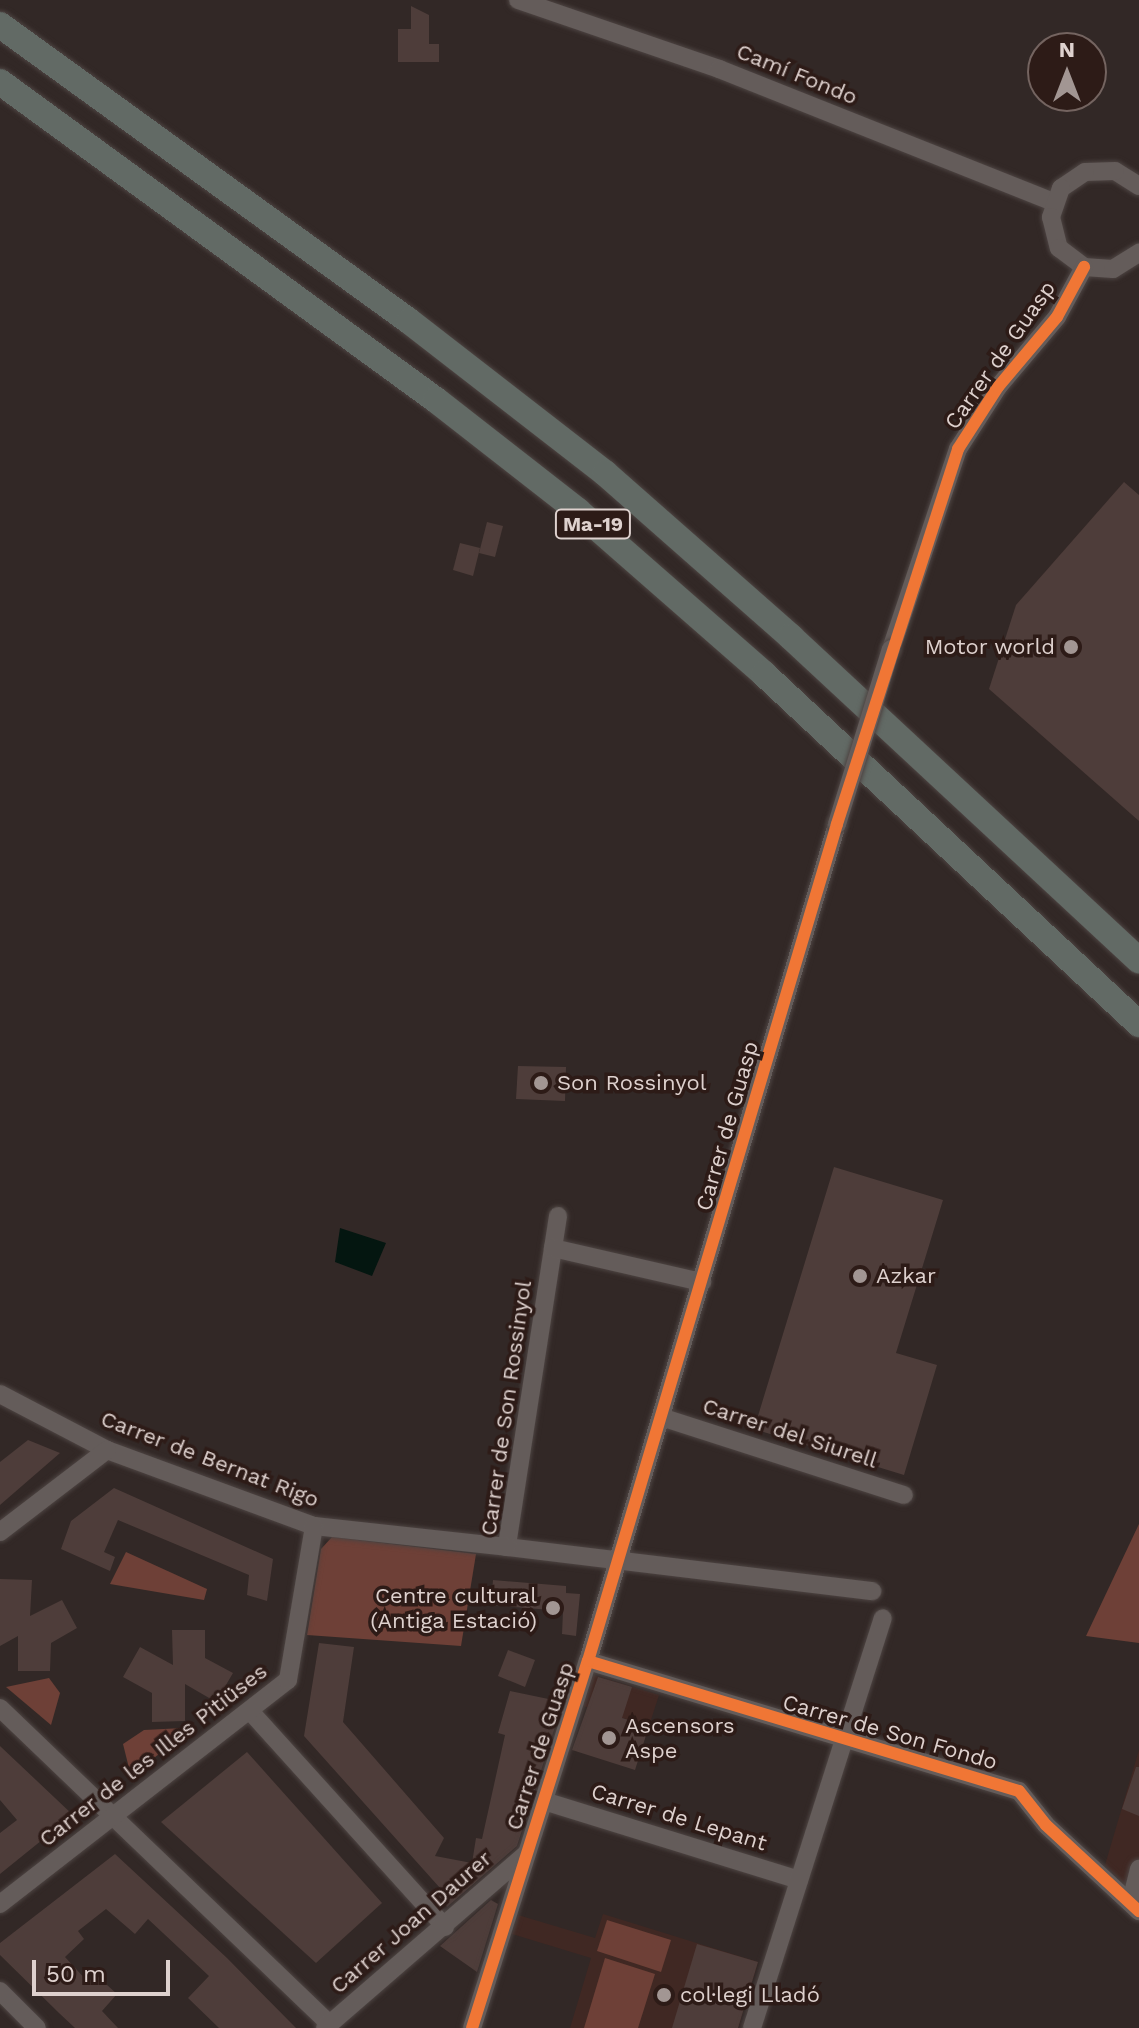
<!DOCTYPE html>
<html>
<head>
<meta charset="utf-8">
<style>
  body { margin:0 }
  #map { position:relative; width:1139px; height:2028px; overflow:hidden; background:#322826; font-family:"Work Sans",sans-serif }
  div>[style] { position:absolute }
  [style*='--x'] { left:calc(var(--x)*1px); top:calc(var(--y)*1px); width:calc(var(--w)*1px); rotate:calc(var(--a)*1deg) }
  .built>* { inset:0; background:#402823 }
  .green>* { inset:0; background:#6e4037 }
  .water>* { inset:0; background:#041610 }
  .building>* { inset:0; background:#4e3d3a }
  .roads { filter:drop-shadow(0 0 2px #4d4442) drop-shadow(0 0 2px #4d4442) }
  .minor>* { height:18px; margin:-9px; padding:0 9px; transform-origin:9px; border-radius:9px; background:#645c5a }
  .highway>* { height:26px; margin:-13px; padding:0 13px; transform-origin:13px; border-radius:13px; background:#626a65 }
  .bridges { filter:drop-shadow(0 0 2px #4d4442) drop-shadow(0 0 2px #4d4442) }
  .minor-bridge>* { height:18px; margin:-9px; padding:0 9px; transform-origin:9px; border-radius:9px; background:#645c5a }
  .cycleway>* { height:12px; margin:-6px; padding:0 6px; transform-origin:6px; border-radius:6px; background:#f07635 }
  .dots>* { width:22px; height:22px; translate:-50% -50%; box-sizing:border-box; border:4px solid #2d1b17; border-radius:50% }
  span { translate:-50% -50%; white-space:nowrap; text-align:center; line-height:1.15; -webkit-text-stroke:7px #2d1b17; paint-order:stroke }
  .shield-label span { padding:2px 6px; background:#2d1b17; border:2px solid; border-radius:6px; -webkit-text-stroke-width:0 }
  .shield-label { font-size:20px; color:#ded1ce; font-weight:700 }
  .street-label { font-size:22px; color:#ded1ce }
  .poi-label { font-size:22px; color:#ded1ce }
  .right { translate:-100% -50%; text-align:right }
  .left { translate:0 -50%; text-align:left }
  .north { position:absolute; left:1027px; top:32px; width:80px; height:80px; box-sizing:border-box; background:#2d1b17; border:2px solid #746460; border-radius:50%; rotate:0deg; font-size:22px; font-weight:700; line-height:32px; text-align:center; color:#ded1ce }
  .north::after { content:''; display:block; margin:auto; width:28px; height:36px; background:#a29693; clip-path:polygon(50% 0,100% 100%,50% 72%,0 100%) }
  .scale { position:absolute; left:32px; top:1960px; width:138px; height:36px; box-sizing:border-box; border:4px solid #ded1ce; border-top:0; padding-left:10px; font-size:24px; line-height:28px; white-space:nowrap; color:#ded1ce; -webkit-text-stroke:6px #2d1b17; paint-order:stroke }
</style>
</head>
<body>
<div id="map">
  <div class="built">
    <div style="clip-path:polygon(593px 1675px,659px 1695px,649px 1726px,583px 1706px)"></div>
    <div style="clip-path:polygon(1139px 1750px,1139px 1898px,1105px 1865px)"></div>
    <div style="clip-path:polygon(603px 1914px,758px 1962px,738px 2028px,570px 2028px,591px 1958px,512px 1934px,518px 1915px,595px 1938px)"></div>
  </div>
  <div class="green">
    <div style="clip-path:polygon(1139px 1524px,1139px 1643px,1086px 1636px)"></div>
    <div style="clip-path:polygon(332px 1537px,476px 1554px,461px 1646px,307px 1635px,321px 1549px)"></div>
    <div style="clip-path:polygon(126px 1552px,207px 1589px,204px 1600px,110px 1584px)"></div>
    <div style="clip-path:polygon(49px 1678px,60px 1693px,51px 1725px,6px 1687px)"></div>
    <div style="clip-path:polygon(183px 1728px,187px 1732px,131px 1776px,123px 1744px,144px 1730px)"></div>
    <div style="clip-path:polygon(607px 1920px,671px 1940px,661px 1972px,597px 1951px)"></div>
    <div style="clip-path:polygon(605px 1958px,655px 1974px,638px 2028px,584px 2028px)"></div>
  </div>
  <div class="water">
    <div style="clip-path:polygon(340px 1228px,386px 1243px,372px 1276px,335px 1262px)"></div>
  </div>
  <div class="building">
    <div style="clip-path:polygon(411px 6px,429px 15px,429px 44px,439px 44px,439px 62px,398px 62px,398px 29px,411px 29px)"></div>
    <div style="clip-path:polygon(1124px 482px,1139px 495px,1139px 821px,989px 689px,1016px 605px)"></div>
    <div style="clip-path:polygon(487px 522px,503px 526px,495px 557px,479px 553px)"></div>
    <div style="clip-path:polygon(460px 543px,480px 548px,473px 576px,453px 570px)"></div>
    <div style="clip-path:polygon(518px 1066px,566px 1067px,565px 1101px,516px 1099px)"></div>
    <div style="clip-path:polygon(834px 1167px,943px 1200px,896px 1353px,937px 1365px,904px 1475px,754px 1429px)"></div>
    <div style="clip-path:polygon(28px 1440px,60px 1453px,0 1505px,0 1462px)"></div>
    <div style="clip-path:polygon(114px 1488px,273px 1559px,267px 1601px,247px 1595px,249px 1575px,118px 1520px,104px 1552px,115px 1557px,110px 1571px,61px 1549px,71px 1521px)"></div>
    <div style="clip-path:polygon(0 1579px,32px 1580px,30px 1616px,62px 1600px,77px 1628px,51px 1643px,50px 1671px,18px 1671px,18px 1636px,0 1646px)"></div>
    <div style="clip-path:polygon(493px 1580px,566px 1586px,566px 1593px,580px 1594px,576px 1636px,562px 1634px,563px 1611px,491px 1605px)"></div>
    <div style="clip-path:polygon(172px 1630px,205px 1630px,205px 1658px,233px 1673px,216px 1702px,185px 1684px,185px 1721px,152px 1722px,152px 1693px,123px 1677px,140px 1647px,173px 1665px)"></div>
    <div style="clip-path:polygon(319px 1643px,354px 1647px,343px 1722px,444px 1838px,435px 1856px,472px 1863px,476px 1838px,482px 1839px,505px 1735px,498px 1733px,510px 1691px,563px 1702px,517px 1846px,447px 1907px,438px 1894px,440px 1888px,304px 1736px)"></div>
    <div style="clip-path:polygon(508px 1650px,535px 1660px,525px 1687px,498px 1676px)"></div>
    <div style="clip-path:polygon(598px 1677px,632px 1687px,622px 1718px,649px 1726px,635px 1770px,572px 1750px)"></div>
    <div style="clip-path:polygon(0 1746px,73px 1815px,0 1874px,0 1833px,17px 1820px,0 1800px)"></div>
    <div style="clip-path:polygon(247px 1752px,382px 1903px,316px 1963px,161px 1822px)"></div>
    <div style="clip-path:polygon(1136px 1767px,1139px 1767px,1139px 1816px,1122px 1809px)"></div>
    <div style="clip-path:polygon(115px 1854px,227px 1958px,296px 2028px,219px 2028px,188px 1998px,209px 1976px,148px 1919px,135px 1934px,106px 1909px,78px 1931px,84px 1939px,65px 1957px,88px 1982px,96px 1975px,117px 1994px,102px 2011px,118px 2028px,75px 2028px,59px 2013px,0 1955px,0 1943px)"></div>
    <div style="clip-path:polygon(491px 1900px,498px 1904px,477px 1972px,440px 1946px)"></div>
    <div style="clip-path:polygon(697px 1944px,758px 1962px,738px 2028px,672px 2028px)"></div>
  </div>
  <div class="roads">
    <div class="minor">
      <div style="--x:518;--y:0;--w:213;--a:18.9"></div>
      <div style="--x:719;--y:69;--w:360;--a:21.7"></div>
      <div style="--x:1139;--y:186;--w:28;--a:-148"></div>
      <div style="--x:1115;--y:171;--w:30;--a:178"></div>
      <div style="--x:1085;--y:172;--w:29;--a:146"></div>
      <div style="--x:1061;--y:188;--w:31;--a:109"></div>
      <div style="--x:1051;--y:217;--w:32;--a:76"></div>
      <div style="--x:1059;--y:248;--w:31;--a:37"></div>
      <div style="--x:1084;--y:267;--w:29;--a:4"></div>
      <div style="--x:1113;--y:269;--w:31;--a:-32"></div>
      <div style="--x:891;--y:649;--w:211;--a:-71.5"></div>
      <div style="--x:958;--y:449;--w:74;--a:-57.2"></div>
      <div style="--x:998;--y:387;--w:92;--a:-49.9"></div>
      <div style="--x:1057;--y:317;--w:57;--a:-61.6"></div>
      <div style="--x:558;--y:1216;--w:335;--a:98.8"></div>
      <div style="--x:507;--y:1547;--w:368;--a:6.9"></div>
      <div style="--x:553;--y:1248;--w:153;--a:12.9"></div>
      <div style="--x:0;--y:1394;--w:121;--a:27.6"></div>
      <div style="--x:107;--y:1450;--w:221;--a:20.2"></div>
      <div style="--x:314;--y:1526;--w:194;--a:6.2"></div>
      <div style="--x:661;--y:1417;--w:255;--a:17.8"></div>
      <div style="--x:0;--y:1532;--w:135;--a:-37.5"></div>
      <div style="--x:588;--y:1661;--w:450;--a:16.8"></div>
      <div style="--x:1019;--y:1791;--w:43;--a:51.5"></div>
      <div style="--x:1046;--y:1825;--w:127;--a:42.8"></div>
      <div style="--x:0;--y:1708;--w:457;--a:43.8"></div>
      <div style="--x:250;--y:1711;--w:291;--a:47.9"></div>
      <div style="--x:544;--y:1801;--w:267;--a:17.2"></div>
      <div style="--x:1133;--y:1893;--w:25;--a:-76"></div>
      <div style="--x:0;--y:1904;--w:365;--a:-37.9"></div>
      <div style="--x:288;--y:1680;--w:156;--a:-80.4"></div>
      <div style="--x:0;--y:1991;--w:52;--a:45"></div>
      <div style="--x:325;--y:2028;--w:266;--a:-40.9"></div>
      <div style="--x:472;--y:2028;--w:385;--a:-72.5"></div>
      <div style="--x:588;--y:1661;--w:873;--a:-73.43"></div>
      <div style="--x:752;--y:2028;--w:430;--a:-72.3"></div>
    </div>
    <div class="highway">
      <div style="--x:0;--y:25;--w:505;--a:35.89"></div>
      <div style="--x:409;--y:321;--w:248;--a:37.8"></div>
      <div style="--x:605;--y:473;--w:248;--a:41.4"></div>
      <div style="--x:791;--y:637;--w:475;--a:42.9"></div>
      <div style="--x:0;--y:82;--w:540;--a:36.11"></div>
      <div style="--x:436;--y:400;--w:180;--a:38"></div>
      <div style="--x:578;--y:511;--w:247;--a:41.2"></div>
      <div style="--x:764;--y:674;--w:513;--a:43.03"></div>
    </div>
  </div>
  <div class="bridges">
    <div class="minor-bridge">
      <div style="--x:837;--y:824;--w:183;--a:-72.9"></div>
    </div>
  </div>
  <div class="cycleway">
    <div style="--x:588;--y:1661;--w:450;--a:16.8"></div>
    <div style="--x:1019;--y:1791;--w:43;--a:51.5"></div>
    <div style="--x:1046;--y:1825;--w:127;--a:42.8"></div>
    <div style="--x:472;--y:2028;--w:385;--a:-72.5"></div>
    <div style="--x:588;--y:1661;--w:873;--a:-73.43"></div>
    <div style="--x:837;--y:824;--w:394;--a:-72.1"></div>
    <div style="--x:958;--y:449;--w:74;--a:-57.2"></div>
    <div style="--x:998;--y:387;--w:92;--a:-49.9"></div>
    <div style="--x:1057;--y:317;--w:57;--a:-61.6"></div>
  </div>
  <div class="dots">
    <div style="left:1071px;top:647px;background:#a29693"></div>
    <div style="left:541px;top:1083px;background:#a29693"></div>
    <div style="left:860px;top:1276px;background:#a29693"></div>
    <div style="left:553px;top:1608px;background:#a29693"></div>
    <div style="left:609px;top:1738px;background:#a29693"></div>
    <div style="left:664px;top:1995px;background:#a29693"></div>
  </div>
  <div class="shield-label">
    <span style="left:593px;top:524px">Ma-19</span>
  </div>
  <div class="street-label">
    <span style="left:797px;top:74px;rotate:22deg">Camí Fondo</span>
    <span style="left:1000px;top:355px;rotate:-55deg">Carrer de Guasp</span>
    <span style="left:727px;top:1126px;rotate:-74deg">Carrer de Guasp</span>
    <span style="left:506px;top:1408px;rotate:-82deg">Carrer de Son Rossinyol</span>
    <span style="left:790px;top:1433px;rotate:18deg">Carrer del Siurell</span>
    <span style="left:210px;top:1459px;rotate:21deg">Carrer de Bernat Rigo</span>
    <span style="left:890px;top:1732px;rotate:16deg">Carrer de Son Fondo</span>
    <span style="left:540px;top:1746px;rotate:-72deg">Carrer de Guasp</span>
    <span style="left:153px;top:1755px;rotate:-38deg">Carrer de les Illes Pitiüses</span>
    <span style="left:679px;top:1817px;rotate:17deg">Carrer de Lepant</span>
    <span style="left:411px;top:1922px;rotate:-41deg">Carrer Joan Daurer</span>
  </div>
  <div class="poi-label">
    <span class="right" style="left:1055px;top:647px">Motor world</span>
    <span class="left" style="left:557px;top:1083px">Son Rossinyol</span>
    <span class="left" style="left:876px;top:1276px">Azkar</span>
    <span class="right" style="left:537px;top:1608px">Centre cultural<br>(Antiga Estació)</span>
    <span class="left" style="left:625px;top:1738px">Ascensors<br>Aspe</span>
    <span class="left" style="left:680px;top:1995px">col·legi Lladó</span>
  </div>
  <div class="north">N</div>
  <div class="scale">50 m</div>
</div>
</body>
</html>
